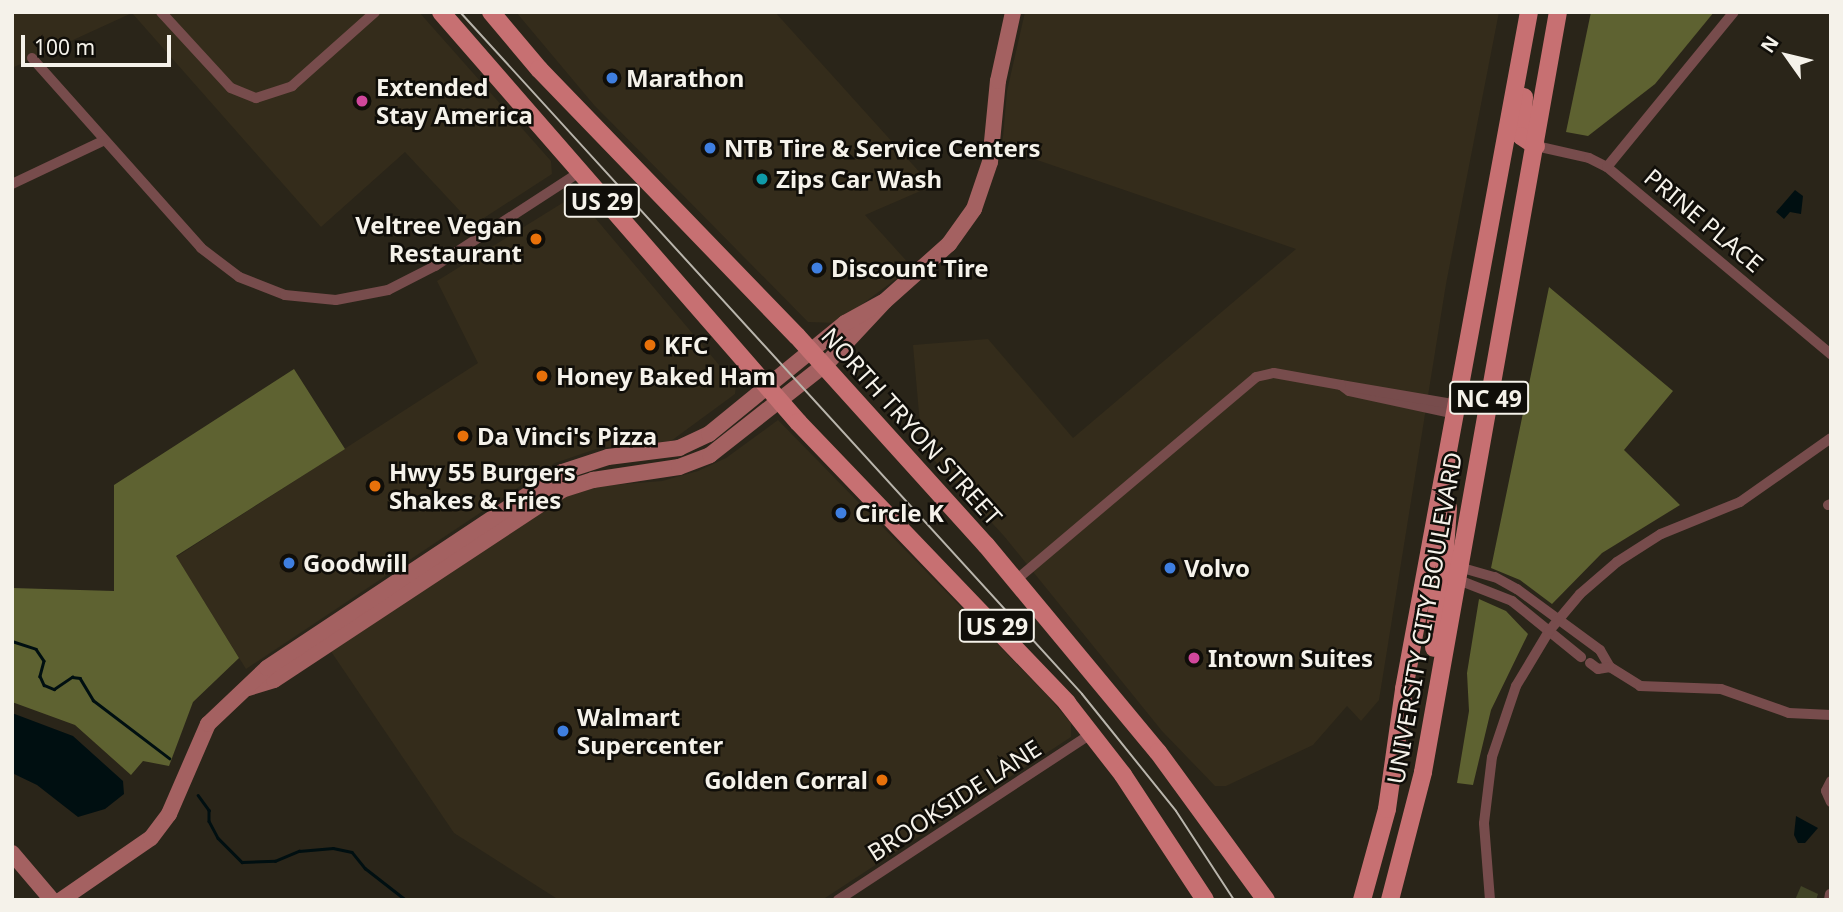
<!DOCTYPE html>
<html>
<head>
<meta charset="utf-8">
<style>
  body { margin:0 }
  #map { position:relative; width:1843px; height:912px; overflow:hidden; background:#2a2519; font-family:"Noto Sans",sans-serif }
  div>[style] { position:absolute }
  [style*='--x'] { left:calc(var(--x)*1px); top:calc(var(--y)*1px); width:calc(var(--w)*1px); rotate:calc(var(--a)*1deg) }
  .built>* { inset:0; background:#342c1b }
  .green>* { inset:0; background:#414426 }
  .forest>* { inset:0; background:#5e6231 }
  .water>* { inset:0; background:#000f11 }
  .stream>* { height:2.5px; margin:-1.25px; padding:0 1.25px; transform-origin:1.25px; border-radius:1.25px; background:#000f11 }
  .street>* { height:10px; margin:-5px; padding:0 5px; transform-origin:5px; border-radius:5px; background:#774c4c }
  .secondary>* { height:16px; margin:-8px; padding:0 8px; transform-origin:8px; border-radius:8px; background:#a46161 }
  .primary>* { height:18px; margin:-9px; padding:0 9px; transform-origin:9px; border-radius:9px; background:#c77072 }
  .tram>* { height:2px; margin:-1px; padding:0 1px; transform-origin:1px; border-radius:1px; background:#b9b5ac }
  .dots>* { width:19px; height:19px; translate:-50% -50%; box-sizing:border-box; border:4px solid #100e09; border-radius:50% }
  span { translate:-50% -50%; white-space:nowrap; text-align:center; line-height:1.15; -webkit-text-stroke:5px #100e09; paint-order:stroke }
  .shield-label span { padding:2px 5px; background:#100e09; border:2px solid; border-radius:5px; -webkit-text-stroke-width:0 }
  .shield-label { font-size:23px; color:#f5f2ea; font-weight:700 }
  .poi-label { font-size:24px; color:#f5f2ea; font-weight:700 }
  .left { translate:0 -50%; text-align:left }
  .right { translate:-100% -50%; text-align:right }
  .street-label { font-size:24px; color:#f5f2ea }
  .frame { position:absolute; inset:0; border:14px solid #f5f2ea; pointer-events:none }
  .north { position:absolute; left:1752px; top:21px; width:70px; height:70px; -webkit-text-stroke:5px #100e09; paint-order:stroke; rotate:304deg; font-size:19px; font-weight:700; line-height:28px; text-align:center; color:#f5f2ea }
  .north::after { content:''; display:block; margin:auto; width:24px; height:32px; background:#f5f2ea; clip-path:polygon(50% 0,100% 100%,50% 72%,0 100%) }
  .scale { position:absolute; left:21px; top:35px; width:150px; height:32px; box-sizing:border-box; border:4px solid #f5f2ea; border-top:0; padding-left:9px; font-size:21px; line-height:24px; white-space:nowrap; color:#f5f2ea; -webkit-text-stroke:5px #100e09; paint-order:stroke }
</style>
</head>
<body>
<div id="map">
  <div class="built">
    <div style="clip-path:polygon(12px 12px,419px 12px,551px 161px,552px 174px,473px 225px,405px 152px,321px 227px,132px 13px,12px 68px)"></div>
    <div style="clip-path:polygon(516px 12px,775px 12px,932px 186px,865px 215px,912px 267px,837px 323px,808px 322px,594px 105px)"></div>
    <div style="clip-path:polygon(1025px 12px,1499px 12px,1446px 284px,1379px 700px,1361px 721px,1347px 706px,1313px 745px,1226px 786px,1215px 786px,1162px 731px,1004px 536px,922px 447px,913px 345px,988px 339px,1073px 438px,1296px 249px,1002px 148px,1007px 91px)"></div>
    <div style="clip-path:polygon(580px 200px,736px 385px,735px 394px,671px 441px,599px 448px,555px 463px,246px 669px,176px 557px,478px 363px,437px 281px,564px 202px)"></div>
    <div style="clip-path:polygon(778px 420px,1046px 694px,1071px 723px,1071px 737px,822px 900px,559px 900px,454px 833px,330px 650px,559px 499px,600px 486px,662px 481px,698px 471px,726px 458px)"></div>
  </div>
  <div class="green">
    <div style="clip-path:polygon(1801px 886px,1818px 894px,1816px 900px,1795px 900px)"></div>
  </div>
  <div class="forest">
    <div style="clip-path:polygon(1591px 12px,1714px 12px,1655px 84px,1588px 136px,1566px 132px)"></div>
    <div style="clip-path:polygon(1549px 287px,1673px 391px,1624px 450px,1680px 505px,1602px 553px,1552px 604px,1520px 580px,1491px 568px)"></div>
    <div style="clip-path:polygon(294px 369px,345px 449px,176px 556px,239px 658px,193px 702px,169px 766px,143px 761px,131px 775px,75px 725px,12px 702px,12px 588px,114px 591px,114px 485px)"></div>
    <div style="clip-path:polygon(1479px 599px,1506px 611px,1528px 634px,1491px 710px,1473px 785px,1457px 783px,1469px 711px,1467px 673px)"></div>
  </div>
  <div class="water">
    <div style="clip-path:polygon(1795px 190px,1803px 196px,1801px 214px,1790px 212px,1784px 219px,1776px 212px)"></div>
    <div style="clip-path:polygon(12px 713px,73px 736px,123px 781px,124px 794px,105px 809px,78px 817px,37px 785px,12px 773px)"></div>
    <div style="clip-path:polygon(1796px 816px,1818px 828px,1805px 843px,1798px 843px,1794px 835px)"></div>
  </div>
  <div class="stream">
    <div style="--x:12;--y:641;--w:25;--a:18"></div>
    <div style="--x:36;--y:649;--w:14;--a:56"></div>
    <div style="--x:44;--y:661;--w:16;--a:105"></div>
    <div style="--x:40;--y:676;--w:10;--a:66"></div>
    <div style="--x:44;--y:685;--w:11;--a:22"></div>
    <div style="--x:54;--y:689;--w:22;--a:-34"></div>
    <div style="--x:72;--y:677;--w:8;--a:7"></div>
    <div style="--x:80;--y:678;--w:26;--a:59"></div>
    <div style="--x:93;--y:700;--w:96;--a:37.3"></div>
    <div style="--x:198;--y:795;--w:19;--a:54"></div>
    <div style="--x:209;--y:810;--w:11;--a:90"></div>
    <div style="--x:209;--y:821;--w:19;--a:62"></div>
    <div style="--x:218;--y:838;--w:34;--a:45"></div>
    <div style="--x:242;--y:862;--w:33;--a:-2"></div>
    <div style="--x:275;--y:861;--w:26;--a:-23"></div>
    <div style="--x:299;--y:851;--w:34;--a:-5"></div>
    <div style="--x:333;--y:848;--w:19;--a:12"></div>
    <div style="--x:352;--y:852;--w:21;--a:51"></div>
    <div style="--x:365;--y:868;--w:52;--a:38"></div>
  </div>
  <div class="street">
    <div style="--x:161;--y:12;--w:103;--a:47.4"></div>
    <div style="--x:231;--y:88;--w:27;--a:22"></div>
    <div style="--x:256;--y:98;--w:38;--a:-18"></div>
    <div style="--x:292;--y:86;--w:111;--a:-41.7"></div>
    <div style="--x:32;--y:58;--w:254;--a:48.3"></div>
    <div style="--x:201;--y:248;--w:48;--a:37.3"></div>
    <div style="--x:239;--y:277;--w:49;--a:21.4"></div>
    <div style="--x:285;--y:295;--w:51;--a:5.6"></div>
    <div style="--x:336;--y:300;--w:53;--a:-10.9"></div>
    <div style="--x:388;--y:290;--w:53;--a:-27.1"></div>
    <div style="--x:435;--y:266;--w:171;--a:-33"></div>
    <div style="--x:1536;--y:146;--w:54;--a:12.8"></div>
    <div style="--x:1589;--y:158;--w:20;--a:27"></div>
    <div style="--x:1607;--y:167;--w:292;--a:39.9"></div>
    <div style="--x:1607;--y:167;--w:200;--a:-50.7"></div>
    <div style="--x:12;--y:184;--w:101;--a:-25.3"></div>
    <div style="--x:1456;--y:414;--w:109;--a:-167.9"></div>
    <div style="--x:1349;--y:391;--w:10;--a:-143"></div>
    <div style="--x:1341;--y:385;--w:119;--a:9.7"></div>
    <div style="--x:1828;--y:505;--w:3;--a:-18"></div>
    <div style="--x:1459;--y:567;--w:37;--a:16"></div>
    <div style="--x:1495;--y:577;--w:25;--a:29"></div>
    <div style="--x:1517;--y:589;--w:103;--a:36.3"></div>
    <div style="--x:1600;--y:650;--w:20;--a:60"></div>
    <div style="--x:1610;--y:667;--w:36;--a:32"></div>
    <div style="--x:1640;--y:686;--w:81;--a:2.1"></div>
    <div style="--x:1721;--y:689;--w:72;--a:19.4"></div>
    <div style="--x:1789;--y:713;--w:42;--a:2.7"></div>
    <div style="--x:1456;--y:579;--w:60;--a:21.4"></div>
    <div style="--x:1512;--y:601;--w:89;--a:39.1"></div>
    <div style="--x:1016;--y:580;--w:314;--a:-40.2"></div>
    <div style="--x:1256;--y:377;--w:18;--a:-13"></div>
    <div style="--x:1274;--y:373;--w:68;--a:10.2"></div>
    <div style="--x:1590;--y:663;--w:10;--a:37"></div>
    <div style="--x:1598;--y:669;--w:12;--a:-9"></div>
    <div style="--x:1831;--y:781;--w:11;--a:117"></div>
    <div style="--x:1826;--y:791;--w:12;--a:66"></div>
    <div style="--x:838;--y:900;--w:304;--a:-33.3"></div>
    <div style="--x:1490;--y:900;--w:77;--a:-94.5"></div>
    <div style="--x:1484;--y:823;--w:66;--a:-83.1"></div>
    <div style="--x:1492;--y:757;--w:75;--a:-71.3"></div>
    <div style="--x:1516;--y:686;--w:64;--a:-59"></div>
    <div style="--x:1549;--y:631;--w:48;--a:-50"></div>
    <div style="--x:1580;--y:594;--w:49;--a:-40.9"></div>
    <div style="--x:1617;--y:562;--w:52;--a:-32.5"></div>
    <div style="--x:1661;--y:534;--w:85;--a:-22.1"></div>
    <div style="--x:1740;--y:502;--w:111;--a:-35.1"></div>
    <div style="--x:1829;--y:900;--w:6;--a:-81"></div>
  </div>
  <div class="secondary">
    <div style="--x:248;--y:688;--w:27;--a:-17"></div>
    <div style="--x:274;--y:680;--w:345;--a:-33.4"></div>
    <div style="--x:562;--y:490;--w:33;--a:-18"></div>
    <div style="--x:593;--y:480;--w:87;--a:-8.6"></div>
    <div style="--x:679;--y:467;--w:33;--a:-21"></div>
    <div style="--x:710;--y:455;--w:150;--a:-38.2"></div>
    <div style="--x:828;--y:362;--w:83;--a:-46.9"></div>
    <div style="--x:885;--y:301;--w:86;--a:-41.7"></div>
    <div style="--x:949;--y:244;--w:43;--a:-54.5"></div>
    <div style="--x:974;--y:209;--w:50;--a:-71.2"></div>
    <div style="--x:990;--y:162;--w:81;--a:-84.4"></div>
    <div style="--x:998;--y:81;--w:71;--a:-77.7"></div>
    <div style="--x:12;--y:853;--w:62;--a:49.6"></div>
    <div style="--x:61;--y:900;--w:109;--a:-34.6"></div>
    <div style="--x:151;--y:838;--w:30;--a:-53"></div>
    <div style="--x:169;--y:814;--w:98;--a:-66.6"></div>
    <div style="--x:208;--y:724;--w:81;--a:-43.5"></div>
    <div style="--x:267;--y:668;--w:354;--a:-33.6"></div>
    <div style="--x:562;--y:472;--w:48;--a:-18.1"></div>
    <div style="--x:608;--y:457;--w:72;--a:-7.2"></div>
    <div style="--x:679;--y:448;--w:33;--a:-25"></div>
    <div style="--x:709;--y:434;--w:176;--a:-39.2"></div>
    <div style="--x:845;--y:323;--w:43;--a:-28.9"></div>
  </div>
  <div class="primary">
    <div style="--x:441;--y:12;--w:544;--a:48.95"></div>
    <div style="--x:798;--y:422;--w:389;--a:46.2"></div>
    <div style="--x:1067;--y:703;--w:91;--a:52.1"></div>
    <div style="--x:1123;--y:775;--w:149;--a:56.7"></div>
    <div style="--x:491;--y:12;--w:75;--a:49.9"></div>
    <div style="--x:539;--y:69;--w:371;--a:46"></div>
    <div style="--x:797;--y:336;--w:282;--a:47.9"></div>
    <div style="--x:986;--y:545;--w:269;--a:50.3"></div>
    <div style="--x:1158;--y:752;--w:183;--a:53.9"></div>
    <div style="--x:1524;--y:97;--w:39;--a:94"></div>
    <div style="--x:1521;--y:136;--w:18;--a:34"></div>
    <div style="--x:1448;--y:508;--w:54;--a:94.2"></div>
    <div style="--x:1444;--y:562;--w:10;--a:79"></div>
    <div style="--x:1446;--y:572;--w:12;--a:35"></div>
    <div style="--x:1426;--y:573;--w:18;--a:45"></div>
    <div style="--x:1439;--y:586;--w:62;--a:94.6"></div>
    <div style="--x:1362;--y:900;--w:94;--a:-74.6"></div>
    <div style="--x:1387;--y:809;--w:121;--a:-81.9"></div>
    <div style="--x:1404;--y:689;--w:688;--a:-79.54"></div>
    <div style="--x:1390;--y:900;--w:132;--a:-75.5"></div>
    <div style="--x:1423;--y:772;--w:772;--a:-79.93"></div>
  </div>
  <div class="tram">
    <div style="--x:460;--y:12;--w:923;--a:47.63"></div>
    <div style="--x:1082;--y:694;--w:150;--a:51.2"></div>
    <div style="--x:1176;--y:811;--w:106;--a:56.9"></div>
  </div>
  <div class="dots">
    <div style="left:612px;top:78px;background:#3f7fe0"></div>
    <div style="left:362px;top:101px;background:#d1479c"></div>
    <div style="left:710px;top:148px;background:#3f7fe0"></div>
    <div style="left:762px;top:179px;background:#0f9aa8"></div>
    <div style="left:536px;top:239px;background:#e8710a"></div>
    <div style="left:817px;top:268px;background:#3f7fe0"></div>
    <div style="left:650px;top:345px;background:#e8710a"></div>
    <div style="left:542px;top:376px;background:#e8710a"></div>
    <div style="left:463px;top:436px;background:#e8710a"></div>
    <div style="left:375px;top:486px;background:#e8710a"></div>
    <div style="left:841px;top:513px;background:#3f7fe0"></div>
    <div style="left:289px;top:563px;background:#3f7fe0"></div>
    <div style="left:1170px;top:568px;background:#3f7fe0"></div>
    <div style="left:1194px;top:658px;background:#d1479c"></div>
    <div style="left:563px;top:731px;background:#3f7fe0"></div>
    <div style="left:882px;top:780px;background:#e8710a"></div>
  </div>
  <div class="shield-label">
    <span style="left:602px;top:201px">US 29</span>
    <span style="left:1489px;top:398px">NC 49</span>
    <span style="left:997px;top:626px">US 29</span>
  </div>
  <div class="poi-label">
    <span class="left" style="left:626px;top:78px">Marathon</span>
    <span class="left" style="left:376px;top:101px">Extended<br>Stay America</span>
    <span class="left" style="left:724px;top:148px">NTB Tire &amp; Service Centers</span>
    <span class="left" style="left:776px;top:179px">Zips Car Wash</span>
    <span class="right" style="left:522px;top:239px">Veltree Vegan<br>Restaurant</span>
    <span class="left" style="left:831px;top:268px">Discount Tire</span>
    <span class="left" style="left:664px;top:345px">KFC</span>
    <span class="left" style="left:556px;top:376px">Honey Baked Ham</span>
    <span class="left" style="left:477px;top:436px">Da Vinci's Pizza</span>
    <span class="left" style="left:389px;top:486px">Hwy 55 Burgers<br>Shakes &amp; Fries</span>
    <span class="left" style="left:855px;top:513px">Circle K</span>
    <span class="left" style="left:303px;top:563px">Goodwill</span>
    <span class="left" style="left:1184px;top:568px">Volvo</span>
    <span class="left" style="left:1208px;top:658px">Intown Suites</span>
    <span class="left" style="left:577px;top:731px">Walmart<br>Supercenter</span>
    <span class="right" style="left:868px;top:780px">Golden Corral</span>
  </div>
  <div class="street-label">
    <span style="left:1704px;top:220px;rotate:40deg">PRINE PLACE</span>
    <span style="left:912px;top:426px;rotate:48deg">NORTH TRYON STREET</span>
    <span style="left:1424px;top:618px;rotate:-80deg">UNIVERSITY CITY BOULEVARD</span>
    <span style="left:954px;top:800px;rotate:-33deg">BROOKSIDE LANE</span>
  </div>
  <div class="frame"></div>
  <div class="north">N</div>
  <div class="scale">100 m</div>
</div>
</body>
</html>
